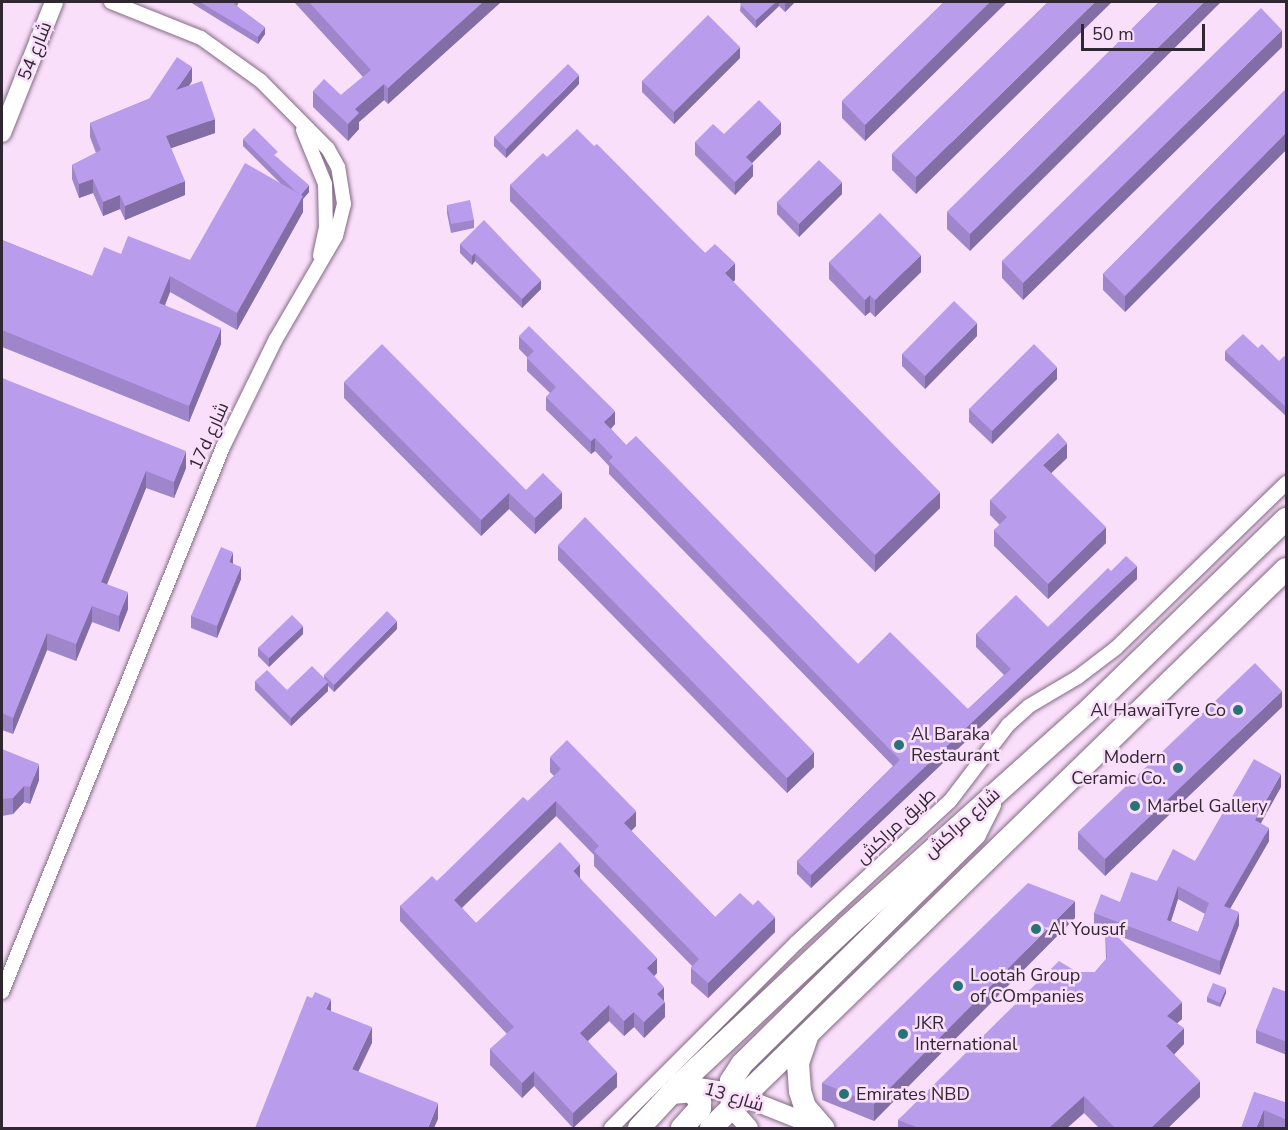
<!DOCTYPE html>
<html>
<head>
<meta charset="utf-8">
<style>
  body { margin:0 }
  #map { position:relative; width:1288px; height:1130px; overflow:hidden; background:#fadffb; font-family:"Nunito Sans",Cairo,sans-serif }
  div>[style] { position:absolute }
  [style*='--x'] { left:calc(var(--x)*1px); top:calc(var(--y)*1px); width:calc(var(--w)*1px); rotate:calc(var(--a)*1deg) }
  .roads { filter:drop-shadow(0 0 2px #826983) drop-shadow(0 0 2px #826983) }
  .minor>* { height:14px; margin:-7px; padding:0 7px; transform-origin:7px; border-radius:7px; background:#fff }
  .tertiary>* { height:18px; margin:-9px; padding:0 9px; transform-origin:9px; border-radius:9px; background:#fff }
  .primary>* { height:22px; margin:-11px; padding:0 11px; transform-origin:11px; border-radius:11px; background:#fff }
  .wall>* { inset:0; background:#9f86cb }
  .shaded-wall>* { inset:0; background:#826da5 }
  .building>* { inset:0; background:#b99cec }
  .dots>* { width:16px; height:16px; translate:-50% -50%; box-sizing:border-box; border:3px solid #fadffb; border-radius:50% }
  span { translate:-50% -50%; white-space:nowrap; text-align:center; line-height:1.15; -webkit-text-stroke:5px #fadffb; paint-order:stroke }
  .street-label { font-size:18px; color:#312732 }
  .poi-label { font-size:18px; color:#312732 }
  .right { translate:-100% -50%; text-align:right }
  .left { translate:0 -50%; text-align:left }
  .frame { position:absolute; inset:0; border:3px solid #312732; pointer-events:none }
  .scale { position:absolute; left:1081px; top:24px; width:124px; height:27px; box-sizing:border-box; border:3px solid #312732; border-top:0; padding-left:8px; font-size:18px; line-height:21px; white-space:nowrap; color:#312732; -webkit-text-stroke:4px #fadffb; paint-order:stroke }
</style>
</head>
<body>
<div id="map">
  <div class="roads">
    <div class="minor">
      <div style="--x:303;--y:130;--w:58;--a:67.8"></div>
      <div style="--x:325;--y:184;--w:43;--a:88.7"></div>
      <div style="--x:326;--y:227;--w:29;--a:102"></div>
      <div style="--x:2;--y:992;--w:588;--a:-67.93"></div>
      <div style="--x:223;--y:447;--w:120;--a:-63.9"></div>
      <div style="--x:276;--y:339;--w:119;--a:-59.8"></div>
      <div style="--x:336;--y:236;--w:33;--a:-76"></div>
      <div style="--x:344;--y:204;--w:37;--a:-99"></div>
      <div style="--x:338;--y:167;--w:21;--a:-119"></div>
      <div style="--x:328;--y:149;--w:95;--a:-134.6"></div>
      <div style="--x:261;--y:81;--w:74;--a:-144.4"></div>
      <div style="--x:201;--y:38;--w:97;--a:-158.2"></div>
      <div style="--x:611;--y:1128;--w:262;--a:-45"></div>
      <div style="--x:796;--y:943;--w:209;--a:-42.7"></div>
      <div style="--x:950;--y:801;--w:96;--a:-52.7"></div>
      <div style="--x:1008;--y:725;--w:28;--a:-42"></div>
      <div style="--x:1029;--y:706;--w:57;--a:-30.6"></div>
      <div style="--x:1078;--y:677;--w:48;--a:-37.3"></div>
      <div style="--x:1116;--y:648;--w:237;--a:-44.1"></div>
    </div>
    <div class="tertiary">
      <div style="--x:2;--y:133;--w:141;--a:-68.3"></div>
      <div style="--x:680;--y:1084;--w:51;--a:9.1"></div>
      <div style="--x:730;--y:1092;--w:98;--a:21.6"></div>
      <div style="--x:732;--y:1109;--w:25;--a:48"></div>
    </div>
    <div class="primary">
      <div style="--x:807;--y:1037;--w:28;--a:109"></div>
      <div style="--x:798;--y:1063;--w:28;--a:86"></div>
      <div style="--x:800;--y:1091;--w:17;--a:73"></div>
      <div style="--x:805;--y:1107;--w:28;--a:49"></div>
      <div style="--x:671;--y:1093;--w:21;--a:-5"></div>
      <div style="--x:692;--y:1091;--w:14;--a:54"></div>
      <div style="--x:700;--y:1102;--w:6;--a:90"></div>
      <div style="--x:700;--y:1108;--w:27;--a:132"></div>
      <div style="--x:732;--y:1109;--w:28;--a:-92"></div>
      <div style="--x:731;--y:1081;--w:20;--a:-57"></div>
      <div style="--x:742;--y:1064;--w:327;--a:-44.6"></div>
      <div style="--x:975;--y:834;--w:33;--a:-63"></div>
      <div style="--x:639;--y:1128;--w:60;--a:-47"></div>
      <div style="--x:680;--y:1084;--w:229;--a:-43.2"></div>
      <div style="--x:847;--y:927;--w:328;--a:-41.9"></div>
      <div style="--x:1091;--y:708;--w:272;--a:-44.1"></div>
      <div style="--x:711;--y:1128;--w:802;--a:-44.19"></div>
    </div>
  </div>
  <div class="wall">
    <div style="clip-path:polygon(190px 2px,239px 2px,237px 6px,265px 34px,258px 44px)"></div>
    <div style="clip-path:polygon(294px 2px,501px 2px,388px 104px,384px 100px,359px 122px,359px 129px,348px 141px,313px 107px,313px 91px,341px 95px,363px 77px)"></div>
    <div style="clip-path:polygon(739px 2px,795px 2px,785px 12px,779px 6px,756px 28px,740px 11px,741px 3px)"></div>
    <div style="clip-path:polygon(944px 2px,1007px 2px,865px 141px,842px 118px,842px 101px)"></div>
    <div style="clip-path:polygon(1048px 2px,916px 194px,892px 170px,892px 154px)"></div>
    <div style="clip-path:polygon(1159px 2px,970px 251px,947px 229px,947px 212px)"></div>
    <div style="clip-path:polygon(1282px 47px,1023px 300px,1002px 278px,1002px 261px)"></div>
    <div style="clip-path:polygon(740px 58px,674px 124px,642px 92px,642px 81px)"></div>
    <div style="clip-path:polygon(192px 81px,189px 86px,215px 133px,171px 148px,185px 195px,125px 220px,120px 209px,103px 216px,93px 193px,79px 198px,72px 179px,72px 165px,96px 153px,90px 137px,90px 123px)"></div>
    <div style="clip-path:polygon(579px 84px,506px 158px,494px 146px,494px 137px)"></div>
    <div style="clip-path:polygon(1287px 88px,1287px 149px,1125px 312px,1103px 290px,1103px 274px)"></div>
    <div style="clip-path:polygon(724px 134px,781px 134px,752px 163px,753px 176px,735px 195px,695px 155px,695px 142px)"></div>
    <div style="clip-path:polygon(243px 139px,278px 158px,309px 192px,303px 199px,303px 212px,237px 330px,170px 292px,165px 305px,221px 344px,189px 422px,2px 347px,2px 240px,92px 276px,121px 254px,190px 260px,280px 183px,243px 146px)"></div>
    <div style="clip-path:polygon(594px 146px,705px 253px,735px 280px,733px 282px,940px 508px,875px 572px,510px 201px,510px 185px,547px 157px)"></div>
    <div style="clip-path:polygon(842px 194px,799px 237px,777px 214px,777px 202px)"></div>
    <div style="clip-path:polygon(447px 205px,474px 220px,474px 228px,451px 233px,447px 213px)"></div>
    <div style="clip-path:polygon(460px 244px,541px 289px,522px 308px,475px 261px,472px 265px,460px 253px)"></div>
    <div style="clip-path:polygon(829px 262px,921px 272px,875px 317px,870px 312px,865px 316px,829px 279px)"></div>
    <div style="clip-path:polygon(519px 336px,615px 424px,611px 429px,626px 445px,858px 664px,968px 709px,1004px 675px,976px 647px,976px 634px,1048px 627px,1111px 571px,1137px 579px,811px 888px,797px 874px,797px 861px,893px 766px,609px 474px,609px 466px,595px 451px,591px 454px,546px 410px,546px 397px,550px 393px,527px 371px,527px 357px,519px 349px)"></div>
    <div style="clip-path:polygon(977px 336px,925px 389px,902px 366px,902px 354px)"></div>
    <div style="clip-path:polygon(1258px 348px,1279px 361px,1287px 359px,1287px 417px,1225px 360px,1225px 351px)"></div>
    <div style="clip-path:polygon(2px 378px,186px 468px,174px 498px,146px 488px,107px 584px,128px 609px,119px 632px,92px 622px,76px 661px,47px 650px,13px 734px,2px 730px)"></div>
    <div style="clip-path:polygon(1057px 379px,992px 444px,969px 422px,969px 409px)"></div>
    <div style="clip-path:polygon(344px 382px,526px 490px,562px 508px,535px 534px,509px 509px,481px 536px,344px 398px)"></div>
    <div style="clip-path:polygon(1067px 458px,1051px 473px,1106px 543px,1048px 599px,994px 546px,994px 530px,1000px 525px,990px 515px,990px 500px)"></div>
    <div style="clip-path:polygon(558px 545px,814px 767px,787px 793px,558px 560px)"></div>
    <div style="clip-path:polygon(233px 563px,241px 579px,217px 638px,191px 628px,191px 616px)"></div>
    <div style="clip-path:polygon(397px 629px,334px 692px,328px 686px,328px 691px,291px 726px,255px 690px,255px 681px,287px 690px,324px 678px,324px 675px)"></div>
    <div style="clip-path:polygon(303px 634px,269px 667px,258px 656px,258px 648px)"></div>
    <div style="clip-path:polygon(1282px 707px,1105px 876px,1078px 849px,1078px 832px)"></div>
    <div style="clip-path:polygon(2px 749px,39px 780px,30px 804px,24px 802px,13px 814px,2px 816px)"></div>
    <div style="clip-path:polygon(550px 757px,636px 826px,631px 831px,715px 917px,775px 932px,708px 998px,691px 983px,691px 968px,692px 966px,594px 866px,594px 855px,556px 816px,462px 908px,476px 923px,580px 878px,657px 973px,654px 976px,664px 1002px,665px 1017px,644px 1038px,634px 1027px,624px 1036px,609px 1021px,588px 1041px,617px 1087px,573px 1128px,534px 1086px,522px 1098px,490px 1065px,490px 1049px,507px 1034px,400px 921px,400px 906px,437px 881px,528px 801px,554px 776px,550px 772px)"></div>
    <div style="clip-path:polygon(evenodd,1281px 787px,1260px 824px,1269px 841px,1230px 909px,1239px 925px,1220px 975px,1114px 934px,1182px 1019px,1177px 1023px,1184px 1044px,1174px 1054px,1200px 1097px,1168px 1128px,1099px 1128px,1084px 1113px,1067px 1128px,898px 1128px,898px 1120px,1077px 972px,1095px 972px,1106px 959px,1105px 930px,1094px 926px,1094px 913px,1120px 902px,1157px 881px,1195px 861px,1281px 787px,1178px 899px,1205px 914px,1198px 932px,1171px 921px,1178px 899px)"></div>
    <div style="clip-path:polygon(1075px 918px,874px 1121px,822px 1100px,822px 1083px)"></div>
    <div style="clip-path:polygon(1287px 992px,1287px 1055px,1256px 1043px,1256px 1030px)"></div>
    <div style="clip-path:polygon(1226px 993px,1220px 1007px,1207px 1002px,1207px 997px)"></div>
    <div style="clip-path:polygon(1254px 1092px,1287px 1103px,1287px 1128px,1268px 1128px,1264px 1127px)"></div>
  </div>
  <div class="shaded-wall">
    <div style="clip-path:polygon(483px 2px,501px 2px,388px 104px,388px 88px)"></div>
    <div style="clip-path:polygon(776px 2px,779px 2px,779px 6px,756px 28px,756px 20px)"></div>
    <div style="clip-path:polygon(788px 2px,795px 2px,785px 12px,785px 4px)"></div>
    <div style="clip-path:polygon(990px 2px,1007px 2px,865px 141px,865px 125px)"></div>
    <div style="clip-path:polygon(1095px 2px,1112px 2px,916px 194px,916px 177px)"></div>
    <div style="clip-path:polygon(1204px 2px,1221px 2px,970px 251px,970px 234px)"></div>
    <div style="clip-path:polygon(265px 27px,265px 34px,258px 44px,258px 37px)"></div>
    <div style="clip-path:polygon(1282px 30px,1282px 47px,1023px 300px,1023px 283px)"></div>
    <div style="clip-path:polygon(740px 47px,740px 58px,674px 124px,674px 112px)"></div>
    <div style="clip-path:polygon(192px 67px,192px 81px,176px 104px,176px 90px)"></div>
    <div style="clip-path:polygon(579px 75px,579px 84px,506px 158px,506px 149px)"></div>
    <div style="clip-path:polygon(384px 84px,384px 100px,359px 122px,359px 129px,348px 141px,348px 124px,355px 109px)"></div>
    <div style="clip-path:polygon(215px 119px,215px 133px,166px 150px,166px 136px)"></div>
    <div style="clip-path:polygon(781px 122px,781px 134px,746px 169px,746px 157px)"></div>
    <div style="clip-path:polygon(1287px 132px,1287px 149px,1125px 312px,1125px 296px)"></div>
    <div style="clip-path:polygon(753px 164px,753px 176px,735px 195px,735px 182px)"></div>
    <div style="clip-path:polygon(93px 179px,93px 193px,79px 198px,79px 184px)"></div>
    <div style="clip-path:polygon(185px 181px,185px 195px,125px 220px,125px 206px)"></div>
    <div style="clip-path:polygon(842px 182px,842px 194px,799px 237px,799px 224px)"></div>
    <div style="clip-path:polygon(309px 185px,309px 192px,303px 199px,303px 212px,237px 330px,237px 313px,300px 196px)"></div>
    <div style="clip-path:polygon(120px 195px,120px 209px,103px 216px,103px 202px)"></div>
    <div style="clip-path:polygon(475px 253px,475px 261px,472px 265px,472px 256px)"></div>
    <div style="clip-path:polygon(921px 255px,921px 272px,875px 317px,875px 300px)"></div>
    <div style="clip-path:polygon(735px 263px,735px 280px,725px 290px,725px 273px)"></div>
    <div style="clip-path:polygon(170px 276px,170px 292px,159px 320px,159px 303px)"></div>
    <div style="clip-path:polygon(541px 280px,541px 289px,522px 308px,522px 299px)"></div>
    <div style="clip-path:polygon(870px 295px,870px 312px,865px 316px,865px 300px)"></div>
    <div style="clip-path:polygon(977px 323px,977px 336px,925px 389px,925px 376px)"></div>
    <div style="clip-path:polygon(221px 328px,221px 344px,189px 422px,189px 406px)"></div>
    <div style="clip-path:polygon(1057px 367px,1057px 379px,992px 444px,992px 431px)"></div>
    <div style="clip-path:polygon(615px 411px,615px 424px,604px 435px,604px 422px)"></div>
    <div style="clip-path:polygon(595px 438px,595px 451px,591px 454px,591px 441px)"></div>
    <div style="clip-path:polygon(1067px 443px,1067px 458px,1043px 481px,1043px 465px)"></div>
    <div style="clip-path:polygon(186px 451px,186px 468px,174px 498px,174px 482px)"></div>
    <div style="clip-path:polygon(146px 471px,146px 488px,101px 599px,101px 582px)"></div>
    <div style="clip-path:polygon(562px 492px,562px 508px,535px 534px,535px 518px)"></div>
    <div style="clip-path:polygon(940px 492px,940px 508px,875px 572px,875px 555px)"></div>
    <div style="clip-path:polygon(509px 493px,509px 509px,481px 536px,481px 520px)"></div>
    <div style="clip-path:polygon(1106px 527px,1106px 543px,1048px 599px,1048px 584px)"></div>
    <div style="clip-path:polygon(233px 552px,233px 564px,229px 562px)"></div>
    <div style="clip-path:polygon(1137px 566px,1137px 579px,811px 888px,811px 875px)"></div>
    <div style="clip-path:polygon(241px 567px,241px 579px,217px 638px,217px 626px)"></div>
    <div style="clip-path:polygon(128px 592px,128px 609px,119px 632px,119px 616px)"></div>
    <div style="clip-path:polygon(92px 606px,92px 622px,76px 661px,76px 644px)"></div>
    <div style="clip-path:polygon(397px 621px,397px 629px,334px 692px,334px 685px)"></div>
    <div style="clip-path:polygon(303px 626px,303px 634px,269px 667px,269px 658px)"></div>
    <div style="clip-path:polygon(47px 633px,47px 650px,13px 734px,13px 718px)"></div>
    <div style="clip-path:polygon(328px 682px,328px 691px,291px 726px,291px 718px)"></div>
    <div style="clip-path:polygon(1282px 691px,1282px 707px,1105px 876px,1105px 859px)"></div>
    <div style="clip-path:polygon(814px 752px,814px 767px,787px 793px,787px 778px)"></div>
    <div style="clip-path:polygon(39px 764px,39px 780px,30px 804px,30px 787px)"></div>
    <div style="clip-path:polygon(1281px 774px,1281px 787px,1255px 834px,1255px 820px)"></div>
    <div style="clip-path:polygon(24px 786px,24px 802px,13px 814px,13px 798px)"></div>
    <div style="clip-path:polygon(556px 801px,556px 816px,454px 915px,454px 900px)"></div>
    <div style="clip-path:polygon(636px 811px,636px 826px,624px 838px,624px 823px)"></div>
    <div style="clip-path:polygon(1269px 828px,1269px 841px,1224px 919px,1224px 906px)"></div>
    <div style="clip-path:polygon(580px 864px,580px 879px,573px 871px)"></div>
    <div style="clip-path:polygon(1178px 886px,1178px 899px,1167px 933px,1167px 920px)"></div>
    <div style="clip-path:polygon(1075px 901px,1075px 918px,874px 1121px,874px 1104px)"></div>
    <div style="clip-path:polygon(1239px 912px,1239px 925px,1220px 975px,1220px 961px)"></div>
    <div style="clip-path:polygon(775px 917px,775px 932px,708px 998px,708px 983px)"></div>
    <div style="clip-path:polygon(657px 958px,657px 973px,647px 983px,647px 968px)"></div>
    <div style="clip-path:polygon(664px 987px,664px 1002px,657px 994px)"></div>
    <div style="clip-path:polygon(1226px 988px,1226px 993px,1220px 1007px,1220px 1003px)"></div>
    <div style="clip-path:polygon(331px 999px,331px 1015px,326px 1009px)"></div>
    <div style="clip-path:polygon(665px 1002px,665px 1017px,644px 1038px,644px 1022px)"></div>
    <div style="clip-path:polygon(1182px 1002px,1182px 1019px,1167px 1032px,1167px 1016px)"></div>
    <div style="clip-path:polygon(609px 1005px,609px 1021px,580px 1048px,580px 1033px)"></div>
    <div style="clip-path:polygon(634px 1012px,634px 1027px,624px 1036px,624px 1021px)"></div>
    <div style="clip-path:polygon(372px 1027px,372px 1043px,352px 1085px,352px 1069px)"></div>
    <div style="clip-path:polygon(1184px 1028px,1184px 1044px,1166px 1063px,1166px 1046px)"></div>
    <div style="clip-path:polygon(534px 1071px,534px 1086px,522px 1098px,522px 1083px)"></div>
    <div style="clip-path:polygon(617px 1072px,617px 1087px,573px 1128px,573px 1113px)"></div>
    <div style="clip-path:polygon(1200px 1081px,1200px 1097px,1168px 1128px,1151px 1128px)"></div>
    <div style="clip-path:polygon(1084px 1096px,1084px 1113px,1067px 1128px,1049px 1128px)"></div>
    <div style="clip-path:polygon(438px 1103px,438px 1119px,434px 1128px,428px 1128px)"></div>
    <div style="clip-path:polygon(1264px 1110px,1264px 1127px,1263px 1128px,1256px 1128px)"></div>
  </div>
  <div class="building">
    <div style="clip-path:polygon(200px 2px,235px 2px,234px 4px,265px 27px,258px 37px)"></div>
    <div style="clip-path:polygon(309px 2px,483px 2px,388px 88px,384px 84px,355px 109px,359px 113px,348px 124px,313px 91px,324px 79px,341px 95px,371px 70px)"></div>
    <div style="clip-path:polygon(743px 2px,776px 2px,756px 20px,740px 4px)"></div>
    <div style="clip-path:polygon(944px 2px,990px 2px,865px 125px,842px 101px)"></div>
    <div style="clip-path:polygon(1048px 2px,1095px 2px,916px 177px,892px 154px)"></div>
    <div style="clip-path:polygon(1159px 2px,1204px 2px,970px 234px,947px 212px)"></div>
    <div style="clip-path:polygon(1261px 8px,1282px 30px,1023px 283px,1002px 261px)"></div>
    <div style="clip-path:polygon(708px 15px,740px 47px,674px 112px,642px 81px)"></div>
    <div style="clip-path:polygon(177px 57px,192px 67px,176px 90px,202px 81px,215px 119px,166px 136px,185px 181px,125px 206px,120px 195px,103px 202px,93px 179px,79px 184px,72px 165px,101px 150px,90px 123px,149px 99px)"></div>
    <div style="clip-path:polygon(568px 64px,579px 75px,506px 149px,494px 137px)"></div>
    <div style="clip-path:polygon(1287px 88px,1287px 132px,1125px 296px,1103px 274px)"></div>
    <div style="clip-path:polygon(759px 100px,781px 122px,746px 157px,753px 164px,735px 182px,695px 142px,713px 124px,724px 134px)"></div>
    <div style="clip-path:polygon(254px 128px,278px 152px,274px 155px,309px 185px,301px 195px,295px 191px,243px 139px)"></div>
    <div style="clip-path:polygon(577px 129px,594px 146px,597px 144px,705px 253px,715px 244px,735px 263px,725px 273px,940px 492px,875px 555px,510px 185px,543px 153px,547px 157px)"></div>
    <div style="clip-path:polygon(819px 160px,842px 182px,799px 224px,777px 202px)"></div>
    <div style="clip-path:polygon(245px 163px,303px 196px,237px 313px,170px 276px,159px 303px,221px 328px,189px 406px,2px 330px,2px 240px,92px 276px,104px 247px,121px 254px,128px 236px,190px 260px)"></div>
    <div style="clip-path:polygon(470px 200px,474px 220px,451px 224px,447px 205px)"></div>
    <div style="clip-path:polygon(880px 213px,921px 255px,875px 300px,870px 295px,865px 300px,829px 262px)"></div>
    <div style="clip-path:polygon(484px 220px,541px 280px,522px 299px,475px 253px,472px 256px,460px 244px)"></div>
    <div style="clip-path:polygon(954px 301px,977px 323px,925px 376px,902px 354px)"></div>
    <div style="clip-path:polygon(529px 326px,615px 411px,604px 422px,626px 445px,636px 436px,858px 664px,890px 632px,968px 709px,1011px 669px,976px 634px,1016px 595px,1048px 627px,1108px 568px,1111px 571px,1126px 556px,1137px 566px,811px 875px,797px 861px,900px 760px,609px 461px,613px 457px,595px 438px,591px 441px,546px 397px,556px 387px,527px 358px,534px 351px,519px 336px)"></div>
    <div style="clip-path:polygon(1243px 334px,1258px 348px,1262px 344px,1279px 361px,1284px 356px,1287px 359px,1287px 408px,1225px 351px)"></div>
    <div style="clip-path:polygon(382px 344px,526px 490px,543px 473px,562px 492px,535px 518px,509px 493px,481px 520px,344px 382px)"></div>
    <div style="clip-path:polygon(1034px 344px,1057px 367px,992px 431px,969px 409px)"></div>
    <div style="clip-path:polygon(2px 378px,186px 451px,174px 482px,146px 471px,101px 582px,128px 592px,119px 616px,92px 606px,76px 644px,47px 633px,13px 718px,2px 713px)"></div>
    <div style="clip-path:polygon(1058px 433px,1067px 443px,1043px 465px,1106px 527px,1048px 584px,994px 530px,1007px 517px,990px 500px)"></div>
    <div style="clip-path:polygon(585px 517px,814px 752px,787px 778px,558px 545px)"></div>
    <div style="clip-path:polygon(221px 547px,233px 552px,229px 562px,241px 567px,217px 626px,191px 616px)"></div>
    <div style="clip-path:polygon(387px 611px,397px 621px,334px 685px,324px 675px)"></div>
    <div style="clip-path:polygon(292px 615px,303px 626px,269px 658px,258px 648px)"></div>
    <div style="clip-path:polygon(1255px 663px,1282px 691px,1105px 859px,1078px 832px)"></div>
    <div style="clip-path:polygon(312px 666px,328px 682px,291px 718px,255px 681px,267px 670px,287px 690px)"></div>
    <div style="clip-path:polygon(567px 740px,636px 811px,624px 823px,715px 917px,740px 893px,753px 905px,758px 900px,775px 917px,708px 983px,691px 968px,699px 959px,594px 851px,599px 846px,556px 801px,454px 900px,476px 923px,560px 842px,580px 864px,573px 871px,657px 958px,647px 968px,664px 987px,657px 994px,665px 1002px,644px 1022px,634px 1012px,624px 1021px,609px 1005px,580px 1033px,617px 1072px,573px 1113px,534px 1071px,522px 1083px,490px 1049px,514px 1027px,400px 906px,432px 876px,437px 881px,523px 797px,528px 801px,561px 769px,550px 757px)"></div>
    <div style="clip-path:polygon(2px 749px,39px 764px,30px 787px,24px 786px,13px 798px,2px 799px)"></div>
    <div style="clip-path:polygon(evenodd,1254px 759px,1281px 774px,1255px 820px,1269px 828px,1224px 906px,1239px 912px,1220px 961px,1094px 913px,1101px 894px,1120px 902px,1131px 872px,1157px 881px,1173px 849px,1195px 861px,1254px 759px,1178px 886px,1209px 903px,1198px 932px,1167px 920px,1178px 886px)"></div>
    <div style="clip-path:polygon(1028px 883px,1075px 901px,874px 1104px,822px 1083px)"></div>
    <div style="clip-path:polygon(1105px 924px,1182px 1002px,1167px 1016px,1184px 1028px,1166px 1046px,1200px 1081px,1151px 1128px,1115px 1128px,1084px 1096px,1049px 1128px,973px 1128px,972px 1127px,970px 1128px,919px 1128px,898px 1120px,1059px 961px,1077px 972px,1095px 972px,1107px 958px)"></div>
    <div style="clip-path:polygon(1213px 983px,1226px 988px,1220px 1003px,1207px 997px)"></div>
    <div style="clip-path:polygon(1273px 987px,1287px 992px,1287px 1042px,1256px 1030px)"></div>
    <div style="clip-path:polygon(315px 992px,331px 999px,326px 1009px,372px 1027px,352px 1069px,438px 1103px,428px 1128px,255px 1128px,307px 996px,312px 998px)"></div>
    <div style="clip-path:polygon(1254px 1092px,1287px 1103px,1287px 1120px,1264px 1110px,1256px 1128px,1241px 1128px)"></div>
  </div>
  <div class="dots">
    <div style="left:1238px;top:710px;background:#287377"></div>
    <div style="left:899px;top:745px;background:#287377"></div>
    <div style="left:1178px;top:768px;background:#287377"></div>
    <div style="left:1135px;top:806px;background:#287377"></div>
    <div style="left:1036px;top:929px;background:#287377"></div>
    <div style="left:958px;top:986px;background:#287377"></div>
    <div style="left:903px;top:1034px;background:#287377"></div>
    <div style="left:844px;top:1094px;background:#287377"></div>
  </div>
  <div class="street-label">
    <span style="left:35px;top:51px;rotate:-68deg">شارع 54</span>
    <span style="left:209px;top:436px;rotate:-66deg">17d شارع</span>
    <span style="left:962px;top:823px;rotate:-42deg">شارع مراكش</span>
    <span style="left:896px;top:826px;rotate:-43deg">طريق مراكش</span>
    <span style="left:734px;top:1097px;rotate:17deg">شارع 13</span>
  </div>
  <div class="poi-label">
    <span class="right" style="left:1226px;top:710px">Al HawaiTyre Co</span>
    <span class="left" style="left:911px;top:745px">Al Baraka<br>Restaurant</span>
    <span class="right" style="left:1166px;top:768px">Modern<br>Ceramic Co.</span>
    <span class="left" style="left:1147px;top:806px">Marbel Gallery</span>
    <span class="left" style="left:1048px;top:929px">Al Yousuf</span>
    <span class="left" style="left:970px;top:986px">Lootah Group<br>of COmpanies</span>
    <span class="left" style="left:915px;top:1034px">JKR<br>International</span>
    <span class="left" style="left:856px;top:1094px">Emirates NBD</span>
  </div>
  <div class="frame"></div>
  <div class="scale">50 m</div>
</div>
</body>
</html>
